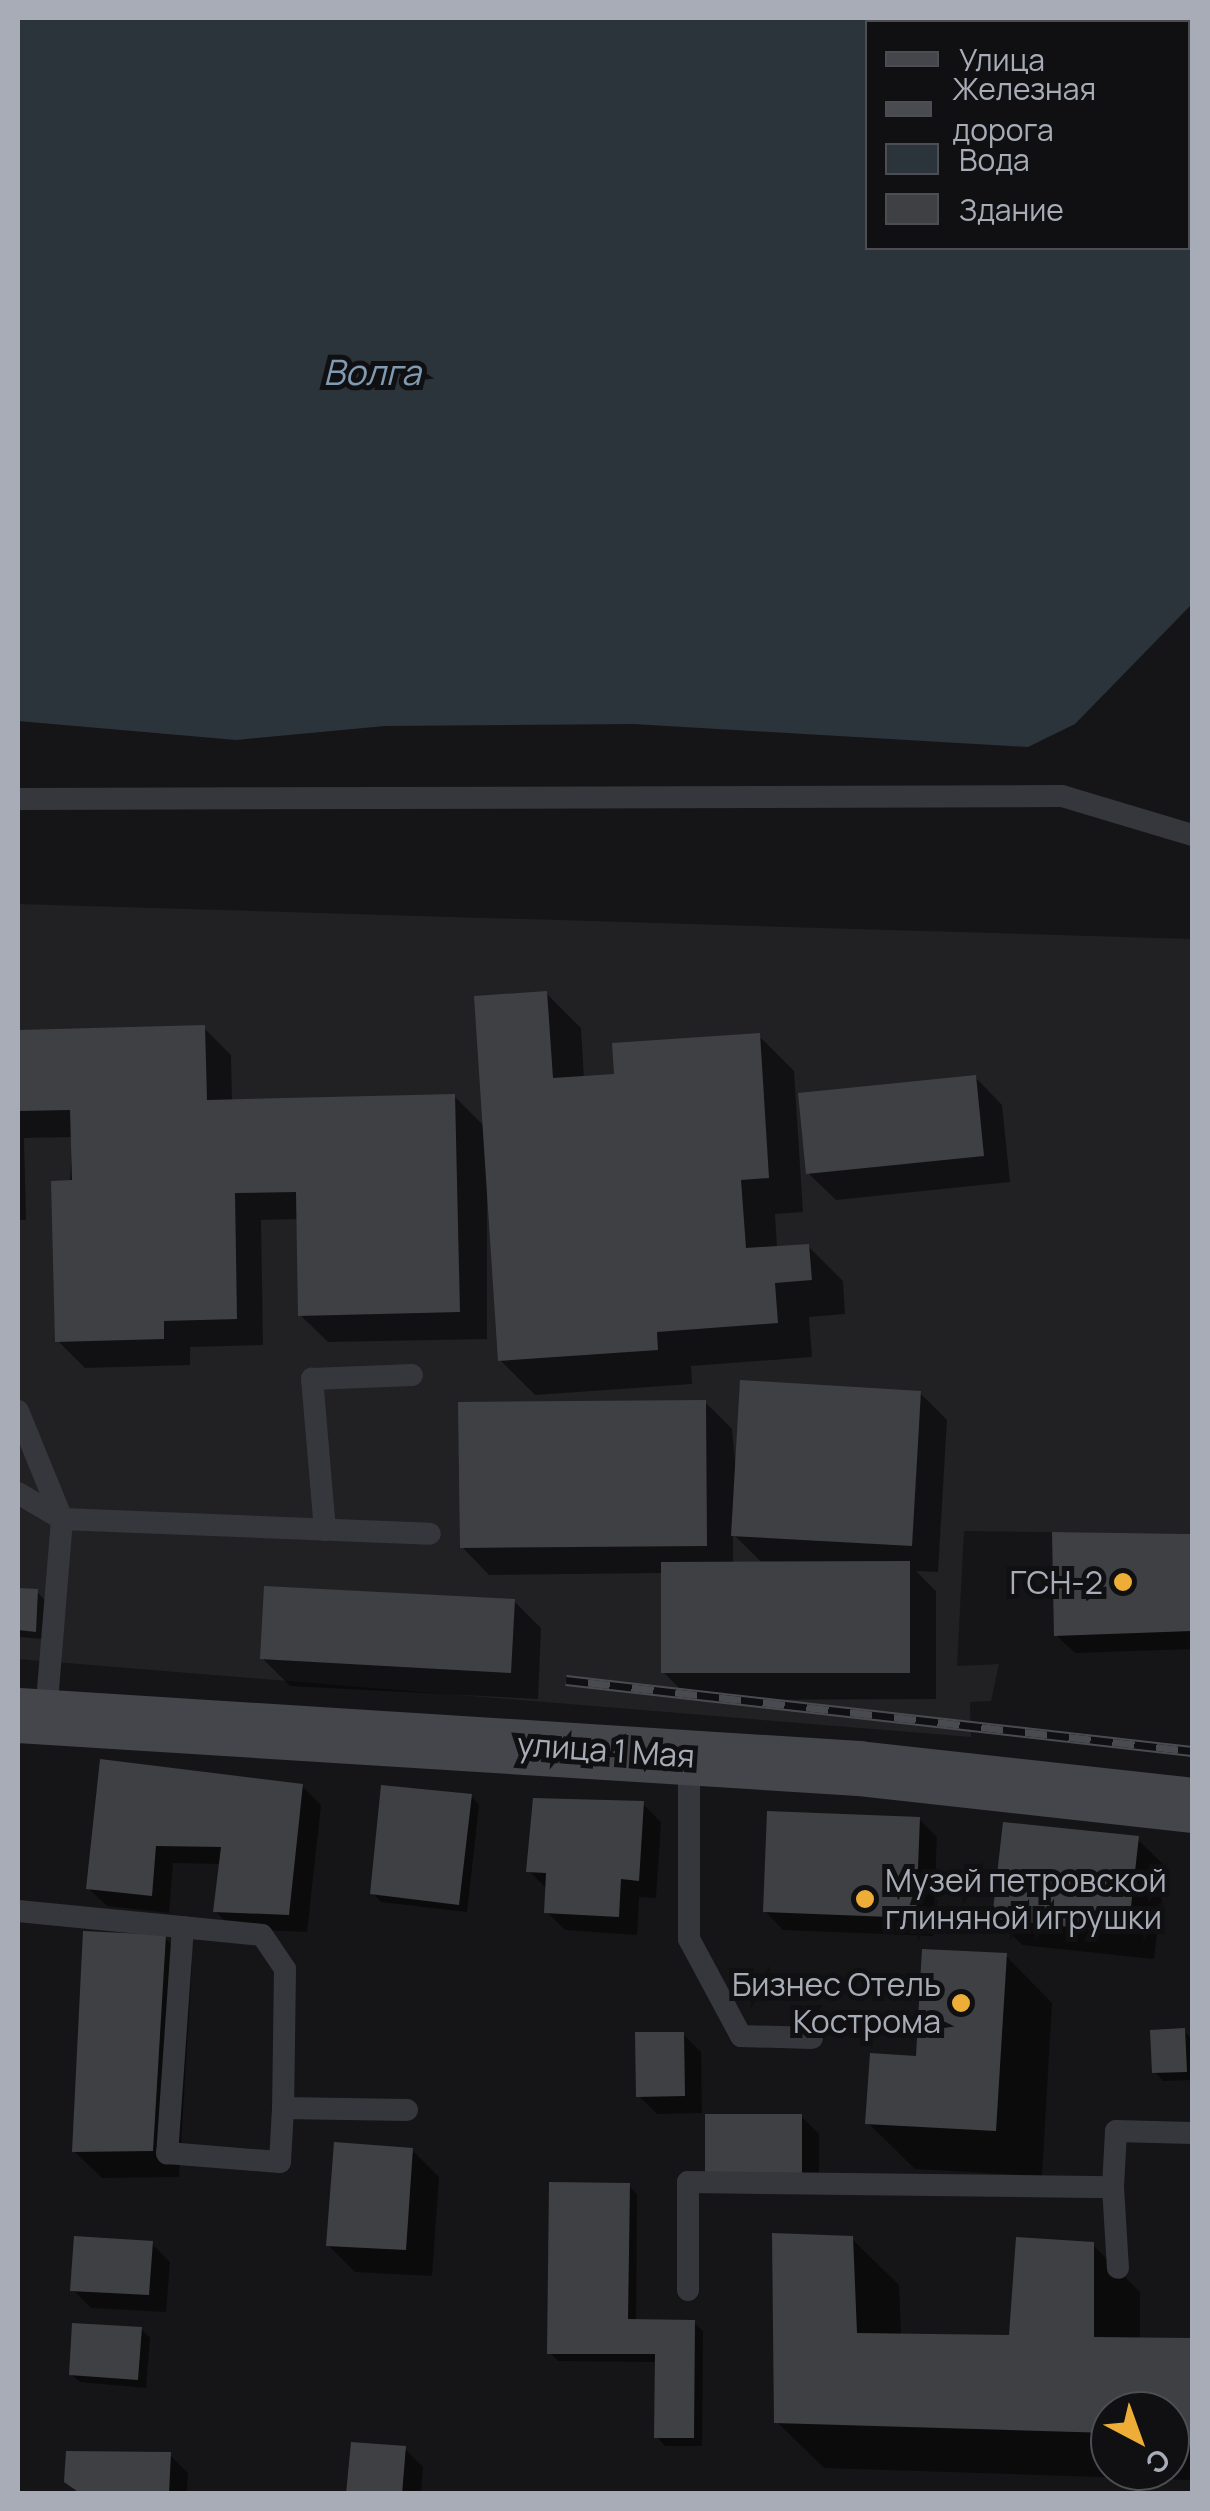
<!DOCTYPE html>
<html>
<head>
<meta charset="utf-8">
<style>
  body { margin:0 }
  #map { position:relative; width:1210px; height:2511px; overflow:hidden; background:#151517; font-family:Manrope,sans-serif }
  div>[style] { position:absolute }
  [style*='--x'] { left:calc(var(--x)*1px); top:calc(var(--y)*1px); width:calc(var(--w)*1px); rotate:calc(var(--a)*1deg) }
  .built>* { inset:0; background:#212124 }
  .water>* { inset:0; background:#2b343a }
  .shadow>* { inset:0; background:#0007 }
  .building>* { inset:0; background:#3f4044 }
  .lane>* { height:22px; margin:-11px; padding:0 11px; transform-origin:11px; border-radius:11px; background:#36373c }
  .secondary>* { height:55px; margin:-27.5px; padding:0 27.5px; transform-origin:27.5px; border-radius:27.5px; background:#44464c }
  .rail>* { height:11px; margin-top:-5.5px; transform-origin:0; background:repeating-linear-gradient(90deg,#101012 0 22px,#494b51 0 44px); box-sizing:border-box; border-block:2px solid #494b51 }
  .dots>* { width:28px; height:28px; translate:-50% -50%; box-sizing:border-box; border:5px solid #101012; border-radius:50% }
  span { translate:-50% -50%; white-space:nowrap; text-align:center; line-height:1.15; -webkit-text-stroke:10px #101012; paint-order:stroke }
  .poi-label { font-size:32px; color:#a7acb7 }
  .right { translate:-100% -50%; text-align:right }
  .left { translate:0 -50%; text-align:left }
  .street-label { font-size:32px; color:#a7acb7 }
  .water-label { font-size:35px; color:#7f9ab1; font-style:italic }
  .frame { position:absolute; inset:0; border:20px solid #a7acb7; pointer-events:none }
  .legend { position:absolute; left:865px; top:20px; width:325px; height:230px; box-sizing:border-box; background:#101012; border:2px solid #4c4e54; margin:0; padding:12px 18px; list-style:none; font-size:30px; color:#a7acb7 }
  .legend li { display:flex; align-items:center; gap:20px; height:50px }
  .legend b { width:50px; border:2px solid #4c4e54 }
  .north { position:absolute; left:1090px; top:2391px; width:100px; height:100px; box-sizing:border-box; background:#101012; border:2px solid #4c4e54; border-radius:50%; rotate:139deg; font-size:28px; font-weight:700; line-height:40px; text-align:center; color:#a7acb7 }
  .north::after { content:''; display:block; margin:auto; width:35px; height:45px; background:#eead36; clip-path:polygon(50% 0,100% 100%,50% 72%,0 100%) }
</style>
</head>
<body>
<div id="map">
  <div class="built">
    <div style="clip-path:polygon(18px 904px,1192px 939px,1192px 1534px,964px 1531px,957px 1666px,999px 1664px,991px 1701px,970px 1702px,971px 1737px,18px 1659px)"></div>
  </div>
  <div class="water">
    <div style="clip-path:polygon(evenodd,18px 18px,1192px 18px,1192px 604px,1075px 724px,1028px 747px,633px 724px,385px 726px,236px 740px,18px 721px,18px 18px,868px 22px,1188px 22px,1188px 248px,868px 248px,868px 22px)"></div>
  </div>
  <div class="shadow">
    <div style="clip-path:polygon(546px 993px,581px 1028px,584px 1079px,617px 1076px,759px 1036px,794px 1071px,803px 1212px,775px 1214px,777px 1248px,808px 1246px,843px 1281px,845px 1314px,809px 1317px,812px 1357px,691px 1366px,692px 1384px,535px 1395px,500px 1360px,487px 1157px,487px 1339px,328px 1342px,300px 1315px,299px 1219px,261px 1220px,263px 1345px,190px 1347px,190px 1365px,85px 1368px,58px 1341px,73px 1137px,24px 1138px,26px 1220px,18px 1220px,18px 1033px,204px 1028px,231px 1055px,232px 1102px,454px 1096px,485px 1127px)"></div>
    <div style="clip-path:polygon(975px 1077px,1002px 1105px,1010px 1182px,836px 1200px,808px 1173px)"></div>
    <div style="clip-path:polygon(evenodd,920px 1393px,947px 1420px,938px 1572px,916px 1571px,936px 1591px,936px 1699px,691px 1700px,663px 1672px,663px 1573px,489px 1575px,462px 1547px,705px 1402px,732px 1429px,737px 1483px,920px 1393px,733px 1534px,763px 1564px,733px 1564px,733px 1534px)"></div>
    <div style="clip-path:polygon(1054px 1534px,1192px 1536px,1192px 1649px,1075px 1653px,1056px 1635px)"></div>
    <div style="clip-path:polygon(18px 1591px,36px 1591px,45px 1600px,44px 1639px,18px 1637px)"></div>
    <div style="clip-path:polygon(514px 1601px,541px 1628px,538px 1699px,290px 1686px,262px 1658px)"></div>
    <div style="clip-path:polygon(102px 1762px,302px 1786px,321px 1805px,307px 1932px,234px 1929px,215px 1911px,222px 1864px,173px 1863px,169px 1913px,107px 1906px,88px 1888px)"></div>
    <div style="clip-path:polygon(471px 1796px,479px 1805px,467px 1912px,381px 1902px,373px 1893px)"></div>
    <div style="clip-path:polygon(643px 1804px,661px 1822px,656px 1898px,639px 1897px,637px 1935px,565px 1930px,547px 1912px,548px 1890px,529px 1871px)"></div>
    <div style="clip-path:polygon(919px 1819px,937px 1837px,933px 1936px,783px 1930px,765px 1911px)"></div>
    <div style="clip-path:polygon(1137px 1839px,1165px 1866px,1154px 1959px,1022px 1945px,995px 1918px)"></div>
    <div style="clip-path:polygon(164px 1937px,192px 1964px,179px 2177px,102px 2178px,74px 2151px)"></div>
    <div style="clip-path:polygon(1006px 1956px,1052px 2003px,1042px 2176px,915px 2169px,868px 2123px)"></div>
    <div style="clip-path:polygon(1184px 2031px,1192px 2039px,1192px 2080px,1163px 2081px,1155px 2072px)"></div>
    <div style="clip-path:polygon(683px 2034px,701px 2052px,702px 2113px,657px 2114px,639px 2096px)"></div>
    <div style="clip-path:polygon(801px 2116px,819px 2134px,819px 2192px,725px 2193px)"></div>
    <div style="clip-path:polygon(412px 2150px,439px 2177px,432px 2276px,355px 2272px,328px 2245px)"></div>
    <div style="clip-path:polygon(629px 2186px,637px 2194px,636px 2322px,694px 2323px,703px 2331px,702px 2446px,665px 2446px,657px 2437px,658px 2362px,558px 2361px,550px 2353px)"></div>
    <div style="clip-path:polygon(evenodd,852px 2239px,899px 2285px,901px 2336px,1011px 2338px,1093px 2245px,1140px 2292px,1140px 2340px,1192px 2341px,1192px 2480px,824px 2468px,777px 2422px,852px 2239px,1110px 2411px,1170px 2411px,1170px 2471px,1110px 2471px,1110px 2411px)"></div>
    <div style="clip-path:polygon(152px 2244px,170px 2262px,166px 2312px,91px 2308px,73px 2290px)"></div>
    <div style="clip-path:polygon(141px 2329px,150px 2338px,146px 2388px,80px 2382px,71px 2374px)"></div>
    <div style="clip-path:polygon(405px 2449px,423px 2467px,421px 2494px,349px 2494px)"></div>
    <div style="clip-path:polygon(170px 2455px,188px 2473px,187px 2494px,79px 2494px,67px 2481px)"></div>
  </div>
  <div class="building">
    <div style="clip-path:polygon(547px 991px,553px 1078px,614px 1074px,612px 1043px,760px 1033px,769px 1178px,741px 1180px,746px 1248px,809px 1244px,812px 1280px,775px 1283px,778px 1323px,657px 1332px,658px 1350px,498px 1361px,474px 996px)"></div>
    <div style="clip-path:polygon(205px 1025px,207px 1100px,455px 1094px,460px 1312px,298px 1316px,296px 1192px,235px 1193px,237px 1319px,164px 1321px,164px 1339px,55px 1342px,51px 1181px,72px 1180px,70px 1110px,18px 1111px,18px 1030px)"></div>
    <div style="clip-path:polygon(976px 1075px,984px 1156px,806px 1174px,798px 1093px)"></div>
    <div style="clip-path:polygon(740px 1380px,921px 1391px,912px 1546px,731px 1536px)"></div>
    <div style="clip-path:polygon(706px 1400px,707px 1546px,460px 1548px,458px 1402px)"></div>
    <div style="clip-path:polygon(1052px 1532px,1192px 1534px,1192px 1631px,1054px 1636px)"></div>
    <div style="clip-path:polygon(910px 1561px,910px 1673px,661px 1673px,661px 1562px)"></div>
    <div style="clip-path:polygon(264px 1586px,515px 1599px,511px 1673px,260px 1659px)"></div>
    <div style="clip-path:polygon(18px 1588px,38px 1589px,36px 1632px,18px 1630px)"></div>
    <div style="clip-path:polygon(100px 1759px,303px 1784px,289px 1915px,213px 1912px,221px 1847px,156px 1846px,152px 1896px,86px 1889px)"></div>
    <div style="clip-path:polygon(381px 1785px,472px 1794px,459px 1905px,370px 1894px)"></div>
    <div style="clip-path:polygon(533px 1798px,644px 1801px,639px 1881px,621px 1879px,619px 1917px,544px 1913px,546px 1873px,526px 1872px)"></div>
    <div style="clip-path:polygon(767px 1811px,920px 1817px,916px 1918px,763px 1912px)"></div>
    <div style="clip-path:polygon(1003px 1822px,1139px 1836px,1128px 1933px,992px 1919px)"></div>
    <div style="clip-path:polygon(83px 1931px,166px 1935px,153px 2151px,72px 2152px)"></div>
    <div style="clip-path:polygon(922px 1949px,1007px 1953px,996px 2131px,865px 2124px,870px 2053px,916px 2056px)"></div>
    <div style="clip-path:polygon(1185px 2028px,1187px 2072px,1152px 2073px,1150px 2030px)"></div>
    <div style="clip-path:polygon(635px 2032px,684px 2032px,685px 2096px,636px 2097px)"></div>
    <div style="clip-path:polygon(705px 2114px,802px 2114px,802px 2175px,705px 2176px)"></div>
    <div style="clip-path:polygon(334px 2142px,413px 2148px,406px 2250px,326px 2246px)"></div>
    <div style="clip-path:polygon(549px 2182px,630px 2183px,628px 2319px,695px 2320px,694px 2438px,654px 2438px,655px 2354px,547px 2354px)"></div>
    <div style="clip-path:polygon(772px 2233px,853px 2236px,857px 2333px,1009px 2335px,1016px 2237px,1094px 2242px,1094px 2337px,1192px 2338px,1192px 2436px,1170px 2435px,1170px 2411px,1110px 2411px,1110px 2433px,774px 2423px)"></div>
    <div style="clip-path:polygon(74px 2236px,153px 2241px,149px 2295px,70px 2291px)"></div>
    <div style="clip-path:polygon(72px 2323px,142px 2327px,138px 2380px,69px 2375px)"></div>
    <div style="clip-path:polygon(351px 2442px,406px 2446px,402px 2494px,346px 2494px)"></div>
    <div style="clip-path:polygon(66px 2451px,171px 2452px,169px 2494px,81px 2494px,64px 2482px)"></div>
  </div>
  <div class="lane">
    <div style="--x:18;--y:799;--w:1044;--a:-0.16"></div>
    <div style="--x:1062;--y:796;--w:136;--a:16.7"></div>
    <div style="--x:18;--y:1411;--w:117;--a:67.8"></div>
    <div style="--x:18;--y:1493;--w:51;--a:30.6"></div>
    <div style="--x:325;--y:1530;--w:152;--a:-94.9"></div>
    <div style="--x:312;--y:1379;--w:100;--a:-2.3"></div>
    <div style="--x:46;--y:1714;--w:196;--a:-85.3"></div>
    <div style="--x:62;--y:1519;--w:368;--a:2.3"></div>
    <div style="--x:689;--y:1756;--w:183;--a:90"></div>
    <div style="--x:689;--y:1939;--w:110;--a:61.8"></div>
    <div style="--x:741;--y:2036;--w:71;--a:1.6"></div>
    <div style="--x:18;--y:1911;--w:245;--a:5.6"></div>
    <div style="--x:262;--y:1935;--w:41;--a:55.9"></div>
    <div style="--x:285;--y:1969;--w:139;--a:90.8"></div>
    <div style="--x:283;--y:2108;--w:124;--a:0.9"></div>
    <div style="--x:183;--y:1927;--w:227;--a:94"></div>
    <div style="--x:167;--y:2153;--w:113;--a:4.6"></div>
    <div style="--x:280;--y:2162;--w:54;--a:-86.8"></div>
    <div style="--x:1113;--y:2187;--w:56;--a:-86.9"></div>
    <div style="--x:1116;--y:2131;--w:76;--a:1.5"></div>
    <div style="--x:688;--y:2290;--w:108;--a:-90"></div>
    <div style="--x:688;--y:2182;--w:425;--a:0.7"></div>
    <div style="--x:1113;--y:2187;--w:81;--a:86.5"></div>
  </div>
  <div class="secondary">
    <div style="--x:18;--y:1715;--w:842;--a:3.61"></div>
    <div style="--x:858;--y:1768;--w:336;--a:6.3"></div>
  </div>
  <div class="rail">
    <div style="--x:566;--y:1680;--w:630;--a:6.47"></div>
  </div>
  <div class="dots">
    <div style="left:1123px;top:1582px;background:#eead36"></div>
    <div style="left:865px;top:1899px;background:#eead36"></div>
    <div style="left:961px;top:2003px;background:#eead36"></div>
  </div>
  <div class="poi-label">
    <span class="right" style="left:1103px;top:1582px">ГСН-2</span>
    <span class="left" style="left:885px;top:1899px">Музей петровской<br>глиняной игрушки</span>
    <span class="right" style="left:941px;top:2003px">Бизнес Отель<br>Кострома</span>
  </div>
  <div class="street-label">
    <span style="left:606px;top:1750px;rotate:4deg">улица 1 Мая</span>
  </div>
  <div class="water-label">
    <span style="left:372px;top:372px">Волга</span>
  </div>
  <div class="frame"></div>
  <ul class="legend">
  <li><b style="height:12px;background:#44464c"></b>Улица</li>
  <li><b style="height:12px;background:#494b51"></b>Железная дорога</li>
  <li><b style="height:28px;background:#2b343a"></b>Вода</li>
  <li><b style="height:28px;background:#3f4044"></b>Здание</li>
  </ul>
  <div class="north">С</div>
</div>
</body>
</html>
